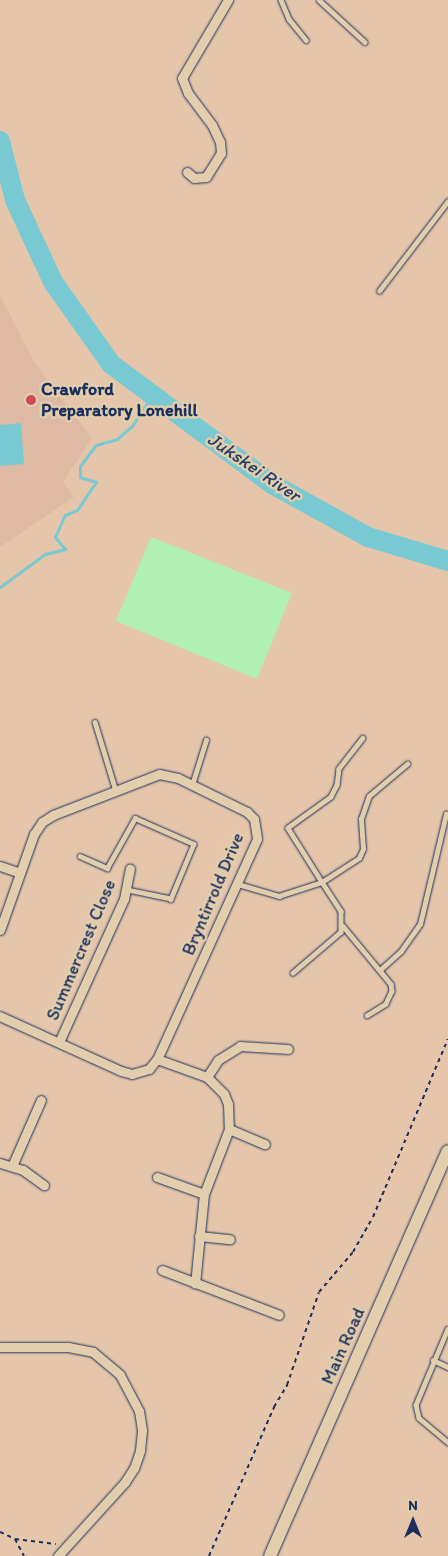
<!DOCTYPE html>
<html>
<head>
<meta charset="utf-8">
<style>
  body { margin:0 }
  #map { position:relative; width:448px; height:1556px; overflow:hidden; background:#e5c6aa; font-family:Itim,sans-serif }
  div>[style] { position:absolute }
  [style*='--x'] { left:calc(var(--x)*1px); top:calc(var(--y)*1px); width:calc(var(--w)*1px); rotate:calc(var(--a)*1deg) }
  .built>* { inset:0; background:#debaa5 }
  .green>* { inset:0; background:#b0efb6 }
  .water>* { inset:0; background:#79c9d2 }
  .stream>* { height:3px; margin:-1.5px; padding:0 1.5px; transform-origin:1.5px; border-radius:1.5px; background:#79c9d2 }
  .river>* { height:20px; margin:-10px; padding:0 10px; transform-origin:10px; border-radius:10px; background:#79c9d2 }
  .path>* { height:2px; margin-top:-1px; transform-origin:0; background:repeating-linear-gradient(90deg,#1b2f5e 0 4px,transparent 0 8px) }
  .roads { filter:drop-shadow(0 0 1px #1b2f5e) drop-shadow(0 0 1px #1b2f5e) }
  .lane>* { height:4.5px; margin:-2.25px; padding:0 2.25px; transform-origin:2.25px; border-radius:2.25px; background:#e2cdac }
  .street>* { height:9px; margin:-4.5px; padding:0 4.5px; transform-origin:4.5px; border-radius:4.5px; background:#e2cdac }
  .secondary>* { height:12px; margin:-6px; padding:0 6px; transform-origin:6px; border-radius:6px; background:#e2cdac }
  .dots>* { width:14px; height:14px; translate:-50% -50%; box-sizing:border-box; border:2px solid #e2cdac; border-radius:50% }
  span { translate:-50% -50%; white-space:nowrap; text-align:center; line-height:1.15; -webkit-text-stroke:5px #e2cdac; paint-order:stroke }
  .poi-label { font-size:18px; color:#1b2f5e; font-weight:700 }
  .left { translate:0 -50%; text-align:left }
  .street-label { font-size:18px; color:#1b2f5e }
  .water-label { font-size:19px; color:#243e6a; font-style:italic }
  .north { position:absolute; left:388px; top:1496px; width:50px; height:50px; -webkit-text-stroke:4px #e2cdac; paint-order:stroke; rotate:0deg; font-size:14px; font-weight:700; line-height:20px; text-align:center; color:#1b2f5e }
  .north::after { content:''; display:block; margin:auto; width:18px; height:22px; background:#1b2f5e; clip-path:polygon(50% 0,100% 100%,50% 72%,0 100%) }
</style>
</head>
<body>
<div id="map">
  <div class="built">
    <div style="clip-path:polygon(0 295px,34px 362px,92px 438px,63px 482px,74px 497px,0 547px)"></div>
  </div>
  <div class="green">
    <div style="clip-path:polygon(151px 537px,292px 593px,257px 679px,116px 621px)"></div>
  </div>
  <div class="water">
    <div style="clip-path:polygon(21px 423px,24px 464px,0 466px,0 425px)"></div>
  </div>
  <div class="stream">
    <div style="--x:0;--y:587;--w:56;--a:-36.3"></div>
    <div style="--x:45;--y:554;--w:21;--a:-14"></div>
    <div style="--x:65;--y:549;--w:16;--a:-130"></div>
    <div style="--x:55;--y:537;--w:24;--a:-66"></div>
    <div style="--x:65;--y:515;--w:13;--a:-23"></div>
    <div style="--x:77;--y:510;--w:34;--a:-56"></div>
    <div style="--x:96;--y:482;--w:17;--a:-163"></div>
    <div style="--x:80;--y:477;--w:11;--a:-90"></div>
    <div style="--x:80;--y:466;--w:26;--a:-53"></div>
    <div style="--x:96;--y:445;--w:22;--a:-16"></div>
    <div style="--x:117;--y:439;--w:20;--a:-41"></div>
    <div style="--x:132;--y:426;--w:37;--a:-57"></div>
  </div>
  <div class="river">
    <div style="--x:0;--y:141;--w:61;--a:75.7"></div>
    <div style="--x:15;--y:200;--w:90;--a:65.1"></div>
    <div style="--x:53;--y:282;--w:100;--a:54.7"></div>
    <div style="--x:111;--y:364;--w:201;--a:36.7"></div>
    <div style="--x:272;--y:484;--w:110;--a:28.9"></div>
    <div style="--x:368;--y:537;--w:84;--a:16.7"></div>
  </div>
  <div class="path">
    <div style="--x:0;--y:1532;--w:17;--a:25"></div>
    <div style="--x:15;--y:1539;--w:41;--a:7"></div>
    <div style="--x:15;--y:1539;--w:19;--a:62"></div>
    <div style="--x:209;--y:1556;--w:163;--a:-66.4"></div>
    <div style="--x:274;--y:1407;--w:26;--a:-59"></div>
    <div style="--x:287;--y:1385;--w:98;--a:-71"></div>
    <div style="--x:319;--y:1292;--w:52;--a:-49.6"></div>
    <div style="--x:353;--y:1252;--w:40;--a:-60.3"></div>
    <div style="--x:373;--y:1217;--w:193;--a:-67.2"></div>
  </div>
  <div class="roads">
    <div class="lane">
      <div style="--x:281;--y:0;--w:21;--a:67"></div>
      <div style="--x:289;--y:19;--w:27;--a:51"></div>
      <div style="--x:319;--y:0;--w:62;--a:42.4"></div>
      <div style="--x:379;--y:291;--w:113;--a:-52.5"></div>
      <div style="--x:95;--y:722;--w:69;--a:73.1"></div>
      <div style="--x:363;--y:738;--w:39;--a:128"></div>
      <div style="--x:339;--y:769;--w:16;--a:97"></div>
      <div style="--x:337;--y:785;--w:13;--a:117"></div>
      <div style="--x:331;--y:797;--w:53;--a:144.2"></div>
      <div style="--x:288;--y:828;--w:64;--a:57.8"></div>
      <div style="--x:322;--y:882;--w:44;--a:-33"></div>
      <div style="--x:359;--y:858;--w:10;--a:-66"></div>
      <div style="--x:363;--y:849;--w:30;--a:-94"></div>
      <div style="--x:361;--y:819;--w:24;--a:-71"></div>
      <div style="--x:369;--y:796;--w:50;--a:-40.1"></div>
      <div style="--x:192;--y:785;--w:47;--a:-72.7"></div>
      <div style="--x:80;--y:856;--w:30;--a:24"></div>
      <div style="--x:107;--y:868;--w:57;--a:-60.8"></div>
      <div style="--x:135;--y:818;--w:64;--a:23.8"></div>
      <div style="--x:194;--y:844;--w:60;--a:112.7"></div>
      <div style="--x:171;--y:899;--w:45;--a:-168.4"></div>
      <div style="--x:238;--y:884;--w:43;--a:16.3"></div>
      <div style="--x:279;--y:896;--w:45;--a:-18"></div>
      <div style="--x:322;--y:882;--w:35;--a:57"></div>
      <div style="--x:341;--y:911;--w:21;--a:90"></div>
      <div style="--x:341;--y:932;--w:63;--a:139.5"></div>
      <div style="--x:343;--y:926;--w:75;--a:50.4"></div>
      <div style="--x:391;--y:984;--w:7;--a:82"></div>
      <div style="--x:392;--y:991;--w:14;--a:115"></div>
      <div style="--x:386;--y:1004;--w:22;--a:148"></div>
      <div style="--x:380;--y:970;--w:28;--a:-42"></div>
      <div style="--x:401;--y:951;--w:33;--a:-55"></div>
      <div style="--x:420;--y:924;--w:113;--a:-76.7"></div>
      <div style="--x:448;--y:1329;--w:82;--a:112.8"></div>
      <div style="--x:416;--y:1405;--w:13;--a:77"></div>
      <div style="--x:419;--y:1418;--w:38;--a:40"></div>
      <div style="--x:433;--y:1360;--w:17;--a:25"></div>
    </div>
    <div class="street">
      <div style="--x:187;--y:172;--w:9;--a:41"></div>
      <div style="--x:194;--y:178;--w:12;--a:-5"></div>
      <div style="--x:206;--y:177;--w:28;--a:-58"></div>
      <div style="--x:221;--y:153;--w:11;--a:-95"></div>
      <div style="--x:220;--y:142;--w:19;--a:-115"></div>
      <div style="--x:212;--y:125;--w:40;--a:-127"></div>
      <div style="--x:188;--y:93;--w:16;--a:-112"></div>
      <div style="--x:182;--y:78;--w:91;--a:-59.5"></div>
      <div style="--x:0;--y:866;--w:21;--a:19"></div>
      <div style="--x:0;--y:930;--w:102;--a:-70.5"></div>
      <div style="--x:34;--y:834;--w:14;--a:-56"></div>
      <div style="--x:42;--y:822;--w:13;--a:-32"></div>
      <div style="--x:53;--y:815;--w:114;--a:-21.1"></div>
      <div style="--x:159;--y:774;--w:19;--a:12"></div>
      <div style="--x:178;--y:778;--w:77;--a:26.2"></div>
      <div style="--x:247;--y:812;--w:10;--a:45"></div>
      <div style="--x:254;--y:819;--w:20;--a:81"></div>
      <div style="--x:257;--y:839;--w:242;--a:114.4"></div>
      <div style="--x:157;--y:1059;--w:13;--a:129"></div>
      <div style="--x:149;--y:1069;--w:18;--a:164"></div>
      <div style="--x:132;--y:1074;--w:11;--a:-165"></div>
      <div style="--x:121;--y:1071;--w:133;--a:-155.6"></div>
      <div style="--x:59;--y:1042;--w:157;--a:-65.6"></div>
      <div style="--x:124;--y:899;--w:31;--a:-79"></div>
      <div style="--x:157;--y:1059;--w:53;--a:19.8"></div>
      <div style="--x:207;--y:1077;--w:24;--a:45"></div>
      <div style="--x:224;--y:1094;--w:11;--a:68"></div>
      <div style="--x:228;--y:1104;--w:25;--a:88"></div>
      <div style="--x:229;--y:1129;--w:70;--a:111"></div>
      <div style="--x:204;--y:1194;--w:90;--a:95.7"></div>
      <div style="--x:207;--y:1077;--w:20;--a:-57"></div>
      <div style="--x:218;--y:1060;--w:26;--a:-32"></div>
      <div style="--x:240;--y:1046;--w:48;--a:3.6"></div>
      <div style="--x:229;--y:1129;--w:39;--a:23"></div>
      <div style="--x:0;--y:1163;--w:24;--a:17"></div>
      <div style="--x:23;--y:1170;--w:26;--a:36"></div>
      <div style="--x:12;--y:1166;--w:72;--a:-66.3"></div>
      <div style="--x:157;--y:1177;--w:50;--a:19.9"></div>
      <div style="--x:199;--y:1236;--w:31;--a:6"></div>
      <div style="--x:162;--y:1270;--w:125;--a:21"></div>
      <div style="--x:0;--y:1347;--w:68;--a:0"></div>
      <div style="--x:68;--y:1347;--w:25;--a:11"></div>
      <div style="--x:93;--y:1352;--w:35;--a:40"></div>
      <div style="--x:120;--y:1375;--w:41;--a:62.2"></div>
      <div style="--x:139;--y:1411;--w:20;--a:81"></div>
      <div style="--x:142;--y:1431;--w:20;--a:96"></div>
      <div style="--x:140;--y:1451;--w:18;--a:109"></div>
      <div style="--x:134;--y:1468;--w:17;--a:123"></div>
      <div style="--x:125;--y:1482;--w:100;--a:132.2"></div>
    </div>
    <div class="secondary">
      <div style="--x:270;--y:1556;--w:442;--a:-66.3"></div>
    </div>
  </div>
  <div class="dots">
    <div style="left:31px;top:400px;background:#d1495b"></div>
  </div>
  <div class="poi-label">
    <span class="left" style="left:41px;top:400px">Crawford<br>Preparatory Lonehill</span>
  </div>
  <div class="street-label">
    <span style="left:213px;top:894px;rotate:-67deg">Bryntirrold Drive</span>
    <span style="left:81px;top:950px;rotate:-67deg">Summercrest Close</span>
    <span style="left:343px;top:1346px;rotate:-66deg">Main Road</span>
  </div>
  <div class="water-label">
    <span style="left:254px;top:467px;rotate:34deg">Jukskei River</span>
  </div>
  <div class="north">N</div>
</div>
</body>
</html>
